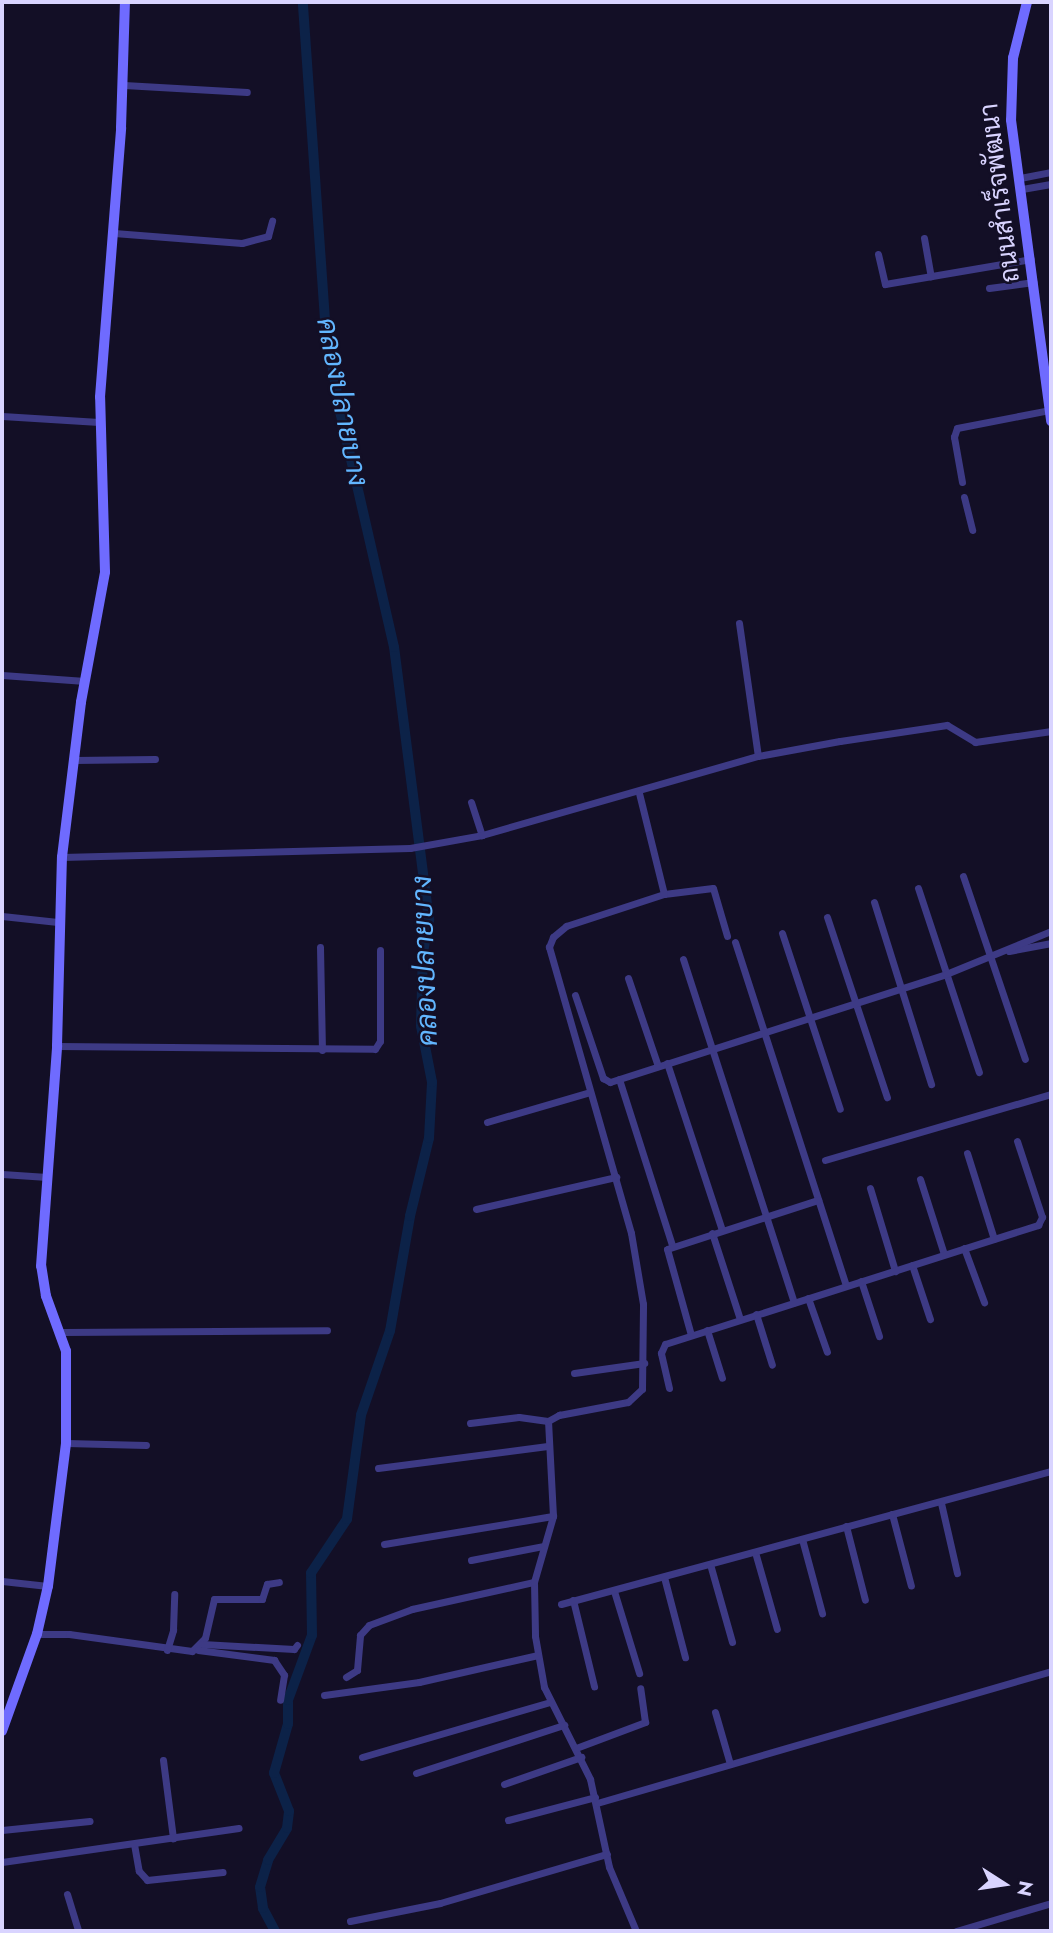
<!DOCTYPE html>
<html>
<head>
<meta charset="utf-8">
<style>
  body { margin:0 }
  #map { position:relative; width:1053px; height:1933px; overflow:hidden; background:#130f26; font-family:Jost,Sarabun,sans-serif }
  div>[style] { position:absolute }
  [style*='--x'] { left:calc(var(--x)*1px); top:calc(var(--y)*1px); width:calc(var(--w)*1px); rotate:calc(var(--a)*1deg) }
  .canal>* { height:10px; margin:-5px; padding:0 5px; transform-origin:5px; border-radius:5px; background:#0c2248 }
  .street>* { height:7px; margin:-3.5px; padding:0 3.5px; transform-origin:3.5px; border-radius:3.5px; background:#3d3a85 }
  .secondary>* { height:10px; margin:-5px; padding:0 5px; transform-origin:5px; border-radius:5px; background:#6f6bff }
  span { translate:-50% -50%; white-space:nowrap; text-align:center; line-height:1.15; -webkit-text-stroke:5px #130f26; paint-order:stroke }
  .street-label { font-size:26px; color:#d9d4ff }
  .water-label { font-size:28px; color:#62b6ff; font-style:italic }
  .frame { position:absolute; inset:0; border:4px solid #d9d4ff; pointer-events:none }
  .north { position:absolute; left:969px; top:1849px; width:70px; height:70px; -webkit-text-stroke:5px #130f26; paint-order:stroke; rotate:102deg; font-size:19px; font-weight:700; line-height:28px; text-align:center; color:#d9d4ff }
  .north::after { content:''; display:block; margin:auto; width:24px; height:32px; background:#d9d4ff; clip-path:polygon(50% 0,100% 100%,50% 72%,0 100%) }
</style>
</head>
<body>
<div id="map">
  <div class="canal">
    <div style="--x:275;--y:1931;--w:26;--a:-118"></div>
    <div style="--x:263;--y:1908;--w:21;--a:-98"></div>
    <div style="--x:260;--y:1887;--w:28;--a:-73"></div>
    <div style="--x:268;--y:1860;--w:37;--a:-59"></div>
    <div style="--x:287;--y:1828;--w:17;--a:-83"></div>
    <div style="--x:289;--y:1811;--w:41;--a:-111.5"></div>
    <div style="--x:274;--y:1773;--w:51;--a:-74.1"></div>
    <div style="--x:288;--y:1724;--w:24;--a:-90"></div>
    <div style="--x:288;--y:1700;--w:69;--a:-69.7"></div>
    <div style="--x:312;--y:1635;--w:62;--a:-90.9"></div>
    <div style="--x:311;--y:1573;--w:65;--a:-56.3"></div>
    <div style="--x:347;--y:1519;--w:105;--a:-82.3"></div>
    <div style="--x:361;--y:1415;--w:89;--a:-71"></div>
    <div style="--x:390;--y:1331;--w:117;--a:-80.1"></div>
    <div style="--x:410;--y:1216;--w:80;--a:-76.3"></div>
    <div style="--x:429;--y:1138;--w:56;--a:-86.9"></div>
    <div style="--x:432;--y:1082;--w:57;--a:-101.1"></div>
    <div style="--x:421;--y:1026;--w:74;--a:-88.5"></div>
    <div style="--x:423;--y:952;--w:33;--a:-79"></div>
    <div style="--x:429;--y:920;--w:275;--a:-97.3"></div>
    <div style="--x:394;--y:647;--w:241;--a:-102.9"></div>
    <div style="--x:340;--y:412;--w:93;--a:-99.3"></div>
    <div style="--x:325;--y:320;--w:319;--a:-94"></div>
  </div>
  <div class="street">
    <div style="--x:124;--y:85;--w:123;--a:3.3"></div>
    <div style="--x:1020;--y:178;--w:32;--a:-11"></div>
    <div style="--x:1022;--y:189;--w:29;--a:-10"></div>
    <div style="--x:114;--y:233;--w:128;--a:4.5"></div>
    <div style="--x:242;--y:243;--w:27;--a:-15"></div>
    <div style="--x:268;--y:236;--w:16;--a:-75"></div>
    <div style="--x:924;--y:238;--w:39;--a:80"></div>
    <div style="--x:878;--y:254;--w:31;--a:77"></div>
    <div style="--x:885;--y:284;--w:148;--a:-9.7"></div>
    <div style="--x:989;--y:288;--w:45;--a:-7.6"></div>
    <div style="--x:2;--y:416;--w:97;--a:3.5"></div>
    <div style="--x:962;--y:482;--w:46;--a:-100.1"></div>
    <div style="--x:954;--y:437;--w:9;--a:-72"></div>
    <div style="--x:957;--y:428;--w:95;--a:-11"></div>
    <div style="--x:964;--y:497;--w:34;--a:76"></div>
    <div style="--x:739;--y:623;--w:134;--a:81.9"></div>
    <div style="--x:2;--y:675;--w:83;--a:4.1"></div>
    <div style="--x:74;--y:760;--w:81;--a:-0.7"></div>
    <div style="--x:471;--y:802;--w:35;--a:72"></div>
    <div style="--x:62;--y:857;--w:348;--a:-1.5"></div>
    <div style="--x:410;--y:848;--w:73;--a:-10.2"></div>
    <div style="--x:482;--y:835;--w:287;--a:-16"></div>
    <div style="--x:758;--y:756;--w:83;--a:-10.4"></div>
    <div style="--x:840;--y:741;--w:108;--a:-8.5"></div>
    <div style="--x:947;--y:725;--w:33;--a:31"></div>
    <div style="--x:975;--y:742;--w:77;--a:-8.2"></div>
    <div style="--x:963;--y:876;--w:193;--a:71.3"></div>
    <div style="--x:918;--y:888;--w:194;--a:71.7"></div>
    <div style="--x:664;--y:894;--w:49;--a:-7"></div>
    <div style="--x:713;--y:888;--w:50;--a:73.7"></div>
    <div style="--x:874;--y:902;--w:191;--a:72.6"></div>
    <div style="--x:2;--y:916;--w:56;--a:6.1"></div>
    <div style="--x:827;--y:917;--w:190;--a:71.6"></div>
    <div style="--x:782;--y:933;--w:185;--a:71.8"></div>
    <div style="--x:735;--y:942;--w:361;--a:72.1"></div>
    <div style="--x:320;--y:947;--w:103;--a:88.9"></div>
    <div style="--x:1009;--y:951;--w:43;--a:-10.8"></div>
    <div style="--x:683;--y:959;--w:361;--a:72.1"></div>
    <div style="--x:628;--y:978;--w:93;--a:71.2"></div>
    <div style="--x:575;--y:995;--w:88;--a:71.4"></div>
    <div style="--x:603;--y:1078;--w:8;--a:30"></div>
    <div style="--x:610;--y:1082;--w:353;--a:-17.8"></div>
    <div style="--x:946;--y:974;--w:113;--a:-22.3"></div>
    <div style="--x:57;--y:1046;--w:318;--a:0.5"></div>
    <div style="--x:375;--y:1049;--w:9;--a:-58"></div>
    <div style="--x:380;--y:1041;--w:91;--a:-90"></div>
    <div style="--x:667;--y:1063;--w:176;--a:71.8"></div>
    <div style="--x:619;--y:1079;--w:174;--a:72.3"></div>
    <div style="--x:487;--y:1122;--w:107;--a:-16.2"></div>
    <div style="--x:967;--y:1153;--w:90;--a:72.6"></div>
    <div style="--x:825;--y:1160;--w:235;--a:-16.3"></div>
    <div style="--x:2;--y:1174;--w:45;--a:3.8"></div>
    <div style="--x:920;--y:1179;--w:79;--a:72.3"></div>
    <div style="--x:870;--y:1188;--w:87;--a:73.2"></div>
    <div style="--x:476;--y:1209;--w:144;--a:-12.9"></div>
    <div style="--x:712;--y:1233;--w:90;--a:72"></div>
    <div style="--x:964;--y:1248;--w:58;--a:69.7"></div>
    <div style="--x:912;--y:1265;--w:57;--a:71.6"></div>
    <div style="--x:861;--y:1281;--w:58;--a:71.9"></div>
    <div style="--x:808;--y:1298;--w:57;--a:70.6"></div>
    <div style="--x:756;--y:1314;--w:53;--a:72.6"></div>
    <div style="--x:707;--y:1330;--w:50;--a:72.6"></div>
    <div style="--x:62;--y:1332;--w:265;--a:-0.4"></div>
    <div style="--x:691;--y:1335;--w:89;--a:-105.6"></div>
    <div style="--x:667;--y:1249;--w:159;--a:-18"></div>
    <div style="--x:574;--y:1373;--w:71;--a:-8.1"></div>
    <div style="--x:669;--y:1388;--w:36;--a:-103"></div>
    <div style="--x:661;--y:1353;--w:10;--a:-66"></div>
    <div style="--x:665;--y:1344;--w:392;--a:-17.7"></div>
    <div style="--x:1038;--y:1225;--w:9;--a:-63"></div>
    <div style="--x:1042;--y:1217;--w:80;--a:-108.2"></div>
    <div style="--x:470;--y:1423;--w:49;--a:-7"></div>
    <div style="--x:519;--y:1417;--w:29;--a:8"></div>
    <div style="--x:66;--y:1443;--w:80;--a:1.4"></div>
    <div style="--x:378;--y:1468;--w:171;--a:-7.4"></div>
    <div style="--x:941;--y:1503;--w:72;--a:77.1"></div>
    <div style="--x:892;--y:1514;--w:74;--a:75.2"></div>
    <div style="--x:846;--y:1526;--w:76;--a:75.6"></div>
    <div style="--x:802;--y:1539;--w:77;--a:74.9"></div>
    <div style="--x:384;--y:1544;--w:171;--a:-9.4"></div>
    <div style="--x:755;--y:1552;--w:80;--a:74.1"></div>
    <div style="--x:471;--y:1560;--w:73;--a:-11"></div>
    <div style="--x:710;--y:1564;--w:81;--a:74.2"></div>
    <div style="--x:664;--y:1577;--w:83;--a:75.3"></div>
    <div style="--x:2;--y:1581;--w:46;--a:6.2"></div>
    <div style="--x:534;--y:1582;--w:54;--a:88.9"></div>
    <div style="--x:535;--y:1636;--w:52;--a:80"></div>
    <div style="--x:544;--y:1687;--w:103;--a:63.4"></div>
    <div style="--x:590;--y:1779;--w:90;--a:77.8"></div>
    <div style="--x:609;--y:1867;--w:69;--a:67.1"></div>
    <div style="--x:614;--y:1591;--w:86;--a:73"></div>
    <div style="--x:573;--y:1600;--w:89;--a:76.3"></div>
    <div style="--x:561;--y:1604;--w:508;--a:-15.19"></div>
    <div style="--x:37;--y:1634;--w:32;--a:0"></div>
    <div style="--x:69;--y:1634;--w:124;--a:7.9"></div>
    <div style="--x:192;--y:1651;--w:18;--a:-45"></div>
    <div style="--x:205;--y:1638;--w:40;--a:-77"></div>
    <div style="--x:214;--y:1599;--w:48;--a:0"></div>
    <div style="--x:262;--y:1599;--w:16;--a:-72"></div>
    <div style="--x:267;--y:1584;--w:12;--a:-9"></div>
    <div style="--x:202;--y:1644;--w:92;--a:3.1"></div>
    <div style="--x:294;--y:1649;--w:5;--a:-53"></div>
    <div style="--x:167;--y:1650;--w:21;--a:-73"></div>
    <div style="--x:173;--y:1630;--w:36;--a:-88"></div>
    <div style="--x:198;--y:1650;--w:77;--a:7.5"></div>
    <div style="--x:274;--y:1660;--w:18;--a:56"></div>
    <div style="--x:284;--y:1675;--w:25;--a:99"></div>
    <div style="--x:346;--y:1677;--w:13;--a:-32"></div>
    <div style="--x:357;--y:1670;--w:35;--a:-85"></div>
    <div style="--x:360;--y:1635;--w:13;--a:-48"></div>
    <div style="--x:369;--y:1625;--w:46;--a:-20.4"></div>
    <div style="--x:412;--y:1609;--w:125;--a:-12.5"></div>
    <div style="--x:534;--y:1582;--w:69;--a:-73.9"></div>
    <div style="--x:553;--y:1516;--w:95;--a:-93"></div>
    <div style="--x:548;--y:1421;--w:13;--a:-29"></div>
    <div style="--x:559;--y:1415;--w:70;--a:-10.7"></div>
    <div style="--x:628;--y:1402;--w:19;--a:-43"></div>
    <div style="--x:642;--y:1389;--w:85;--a:-89.3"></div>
    <div style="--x:643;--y:1304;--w:72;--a:-99.6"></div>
    <div style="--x:631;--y:1233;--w:298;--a:-106"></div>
    <div style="--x:549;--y:947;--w:11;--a:-68"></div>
    <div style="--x:553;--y:937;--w:17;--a:-40"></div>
    <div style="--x:566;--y:926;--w:103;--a:-18.1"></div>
    <div style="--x:664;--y:894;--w:104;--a:-103.9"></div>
    <div style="--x:324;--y:1695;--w:96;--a:-7.8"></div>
    <div style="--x:419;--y:1682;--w:122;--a:-12.8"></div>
    <div style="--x:715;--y:1712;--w:54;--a:73.9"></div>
    <div style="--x:576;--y:1748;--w:74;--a:-20.6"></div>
    <div style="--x:645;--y:1722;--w:34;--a:-98"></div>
    <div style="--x:362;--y:1757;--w:196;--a:-16.3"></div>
    <div style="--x:163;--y:1760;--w:79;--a:82.7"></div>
    <div style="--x:416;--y:1773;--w:156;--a:-18"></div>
    <div style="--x:504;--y:1784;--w:82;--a:-19.3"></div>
    <div style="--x:597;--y:1803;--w:473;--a:-16.2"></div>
    <div style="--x:508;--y:1820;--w:90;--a:-14.8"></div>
    <div style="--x:2;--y:1830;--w:88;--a:-5.8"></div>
    <div style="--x:134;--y:1844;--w:27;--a:80"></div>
    <div style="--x:139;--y:1871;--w:12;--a:48"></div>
    <div style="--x:147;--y:1880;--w:76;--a:-6"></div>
    <div style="--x:2;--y:1862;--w:239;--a:-8.2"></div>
    <div style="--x:67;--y:1894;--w:39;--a:73"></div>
    <div style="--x:350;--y:1921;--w:92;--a:-11.3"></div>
    <div style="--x:440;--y:1903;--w:174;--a:-16.4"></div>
    <div style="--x:956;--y:1931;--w:99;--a:-16.4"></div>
  </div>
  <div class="secondary">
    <div style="--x:1027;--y:2;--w:58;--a:104"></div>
    <div style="--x:1013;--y:58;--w:62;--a:91.8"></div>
    <div style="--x:1011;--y:120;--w:304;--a:82.4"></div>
    <div style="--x:2;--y:1731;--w:103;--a:-70.2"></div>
    <div style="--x:37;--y:1634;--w:49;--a:-77.1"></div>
    <div style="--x:48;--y:1586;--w:144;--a:-82.8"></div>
    <div style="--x:66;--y:1443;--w:92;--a:-90"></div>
    <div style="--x:66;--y:1351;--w:59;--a:-110"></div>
    <div style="--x:46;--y:1296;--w:30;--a:-99"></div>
    <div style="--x:41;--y:1266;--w:221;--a:-85.8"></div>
    <div style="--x:57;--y:1046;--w:189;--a:-88.5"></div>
    <div style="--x:62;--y:857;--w:156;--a:-83"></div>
    <div style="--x:81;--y:702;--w:132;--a:-79.5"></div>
    <div style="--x:105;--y:572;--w:175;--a:-91.6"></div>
    <div style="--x:100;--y:397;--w:270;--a:-85.5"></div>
    <div style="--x:121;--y:128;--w:126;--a:-88.2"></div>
  </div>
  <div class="street-label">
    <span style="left:1000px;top:193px;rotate:-97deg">ถนนสำเร็จพัฒนา</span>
  </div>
  <div class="water-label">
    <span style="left:342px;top:402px;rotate:79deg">คลองปลายบาง</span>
    <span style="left:425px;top:961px;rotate:-92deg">คลองปลายบาง</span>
  </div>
  <div class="frame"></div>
  <div class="north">N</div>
</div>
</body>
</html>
